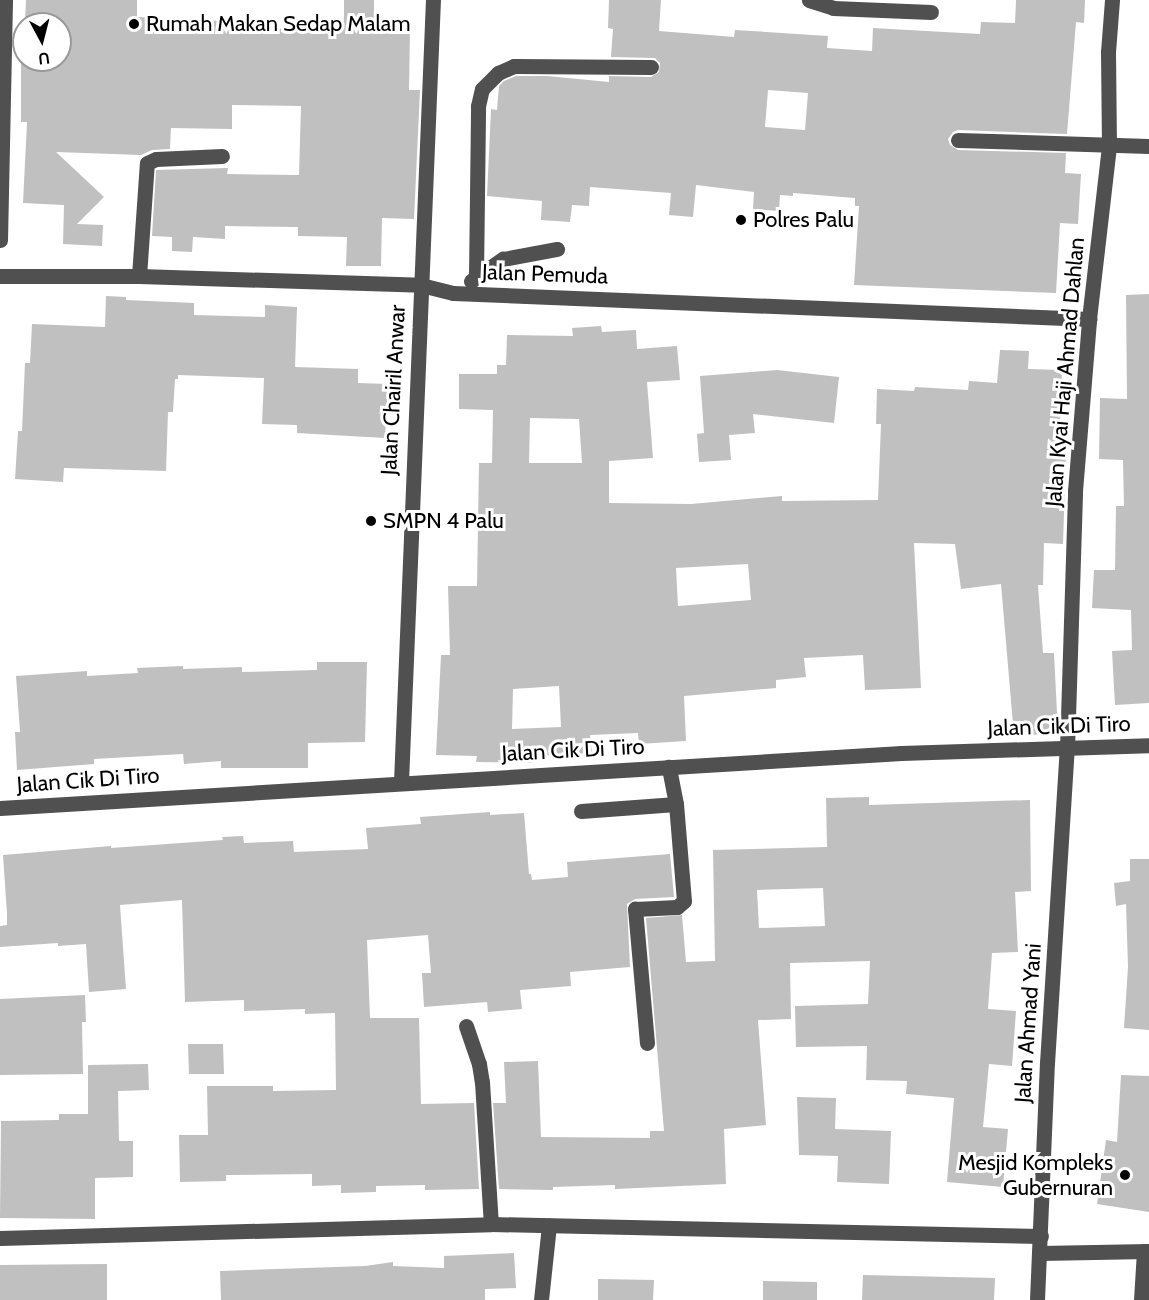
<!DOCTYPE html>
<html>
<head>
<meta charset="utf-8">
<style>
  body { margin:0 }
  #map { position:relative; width:1149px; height:1300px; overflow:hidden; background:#fff; font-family:Cabin,sans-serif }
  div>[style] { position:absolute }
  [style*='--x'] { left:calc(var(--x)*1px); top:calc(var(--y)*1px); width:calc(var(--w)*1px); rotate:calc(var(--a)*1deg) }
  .building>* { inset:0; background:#c0c0c0 }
  .minor>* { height:15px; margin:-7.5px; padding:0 7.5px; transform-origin:7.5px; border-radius:7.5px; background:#505050 }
  .dots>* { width:16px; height:16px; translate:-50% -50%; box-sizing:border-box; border:3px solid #fff; border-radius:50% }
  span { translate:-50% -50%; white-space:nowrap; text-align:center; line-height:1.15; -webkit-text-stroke:6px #fff; paint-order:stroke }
  .poi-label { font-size:22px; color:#000 }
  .left { translate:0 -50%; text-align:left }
  .right { translate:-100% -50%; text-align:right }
  .street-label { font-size:22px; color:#000 }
  .north { position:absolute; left:12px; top:12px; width:60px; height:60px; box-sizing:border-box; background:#fff; border:2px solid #999; border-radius:50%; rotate:173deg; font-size:16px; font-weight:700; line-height:24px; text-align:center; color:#000 }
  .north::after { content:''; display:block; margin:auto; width:21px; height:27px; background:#000; clip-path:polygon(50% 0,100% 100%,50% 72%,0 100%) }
</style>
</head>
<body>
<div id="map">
  <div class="building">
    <div style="clip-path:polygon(26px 0,137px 0,137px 17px,245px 22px,245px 28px,297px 29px,297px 20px,344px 21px,344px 0,374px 0,374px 28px,410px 28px,409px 90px,420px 90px,414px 219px,382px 218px,381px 266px,346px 266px,347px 237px,298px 236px,298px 227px,225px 226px,225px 239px,193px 237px,192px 252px,172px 251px,172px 237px,152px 236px,156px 170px,228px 168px,227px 174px,299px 175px,301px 106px,232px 105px,232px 129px,171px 128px,170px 149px,152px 150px,141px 155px,56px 152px,104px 197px,77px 224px,103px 225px,102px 246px,63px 244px,64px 205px,23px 203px,27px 122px,21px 122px,21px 61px,60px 60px,60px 24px,25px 24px)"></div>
    <div style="clip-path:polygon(evenodd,609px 0,661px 0,659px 31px,734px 37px,735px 30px,828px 36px,827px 48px,872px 51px,873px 28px,980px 34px,981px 22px,1015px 23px,1016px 0,1085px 0,1084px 23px,1076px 22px,1067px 134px,958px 130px,953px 132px,948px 139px,950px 145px,958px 150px,1066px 153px,1065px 173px,1081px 174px,1078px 224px,1060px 223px,1056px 293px,854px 285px,859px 206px,855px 206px,855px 198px,793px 193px,793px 196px,780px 195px,779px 211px,753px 209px,754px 192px,696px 185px,693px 217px,669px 215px,671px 193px,590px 187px,589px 206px,572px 205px,570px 222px,541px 220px,542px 201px,487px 196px,491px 109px,497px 110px,499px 86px,504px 81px,516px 76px,547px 76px,609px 82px,609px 76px,651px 77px,659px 72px,660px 63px,655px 58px,611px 57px,613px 29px,608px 28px,609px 0,768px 90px,808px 93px,805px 130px,765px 127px,768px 90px)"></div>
    <div style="clip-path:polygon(1149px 294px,1149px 703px,1115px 705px,1112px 651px,1132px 650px,1131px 610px,1092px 608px,1094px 570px,1115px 570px,1116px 506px,1124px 506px,1123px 460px,1099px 459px,1100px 398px,1127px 399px,1126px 295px)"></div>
    <div style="clip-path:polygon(106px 296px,126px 297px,126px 300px,194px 303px,194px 315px,265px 317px,265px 305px,297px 307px,295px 367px,358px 369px,358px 383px,388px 384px,385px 438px,297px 433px,297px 425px,262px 424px,264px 378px,178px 375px,178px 379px,175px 379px,173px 412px,168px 412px,166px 471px,64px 468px,63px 482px,15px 479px,18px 431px,22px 431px,25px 363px,30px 363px,32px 324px,105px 327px)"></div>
    <div style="clip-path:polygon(evenodd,601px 326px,602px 332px,636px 330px,637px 349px,677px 346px,680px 380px,647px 382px,653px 458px,609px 461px,609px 503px,691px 504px,782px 496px,782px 501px,878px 500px,881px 424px,876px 424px,877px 389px,914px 391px,915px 387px,968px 390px,969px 381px,997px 383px,1000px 350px,1029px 351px,1028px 369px,1062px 370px,1060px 421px,1064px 421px,1062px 449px,1066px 449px,1063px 544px,1044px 543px,1043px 585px,1038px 585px,1043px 653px,1054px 653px,1058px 733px,1014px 736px,1001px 584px,961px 589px,955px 544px,914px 543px,921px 688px,865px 690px,863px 655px,804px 658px,806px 677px,776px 680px,776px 688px,684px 696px,686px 741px,639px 744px,638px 733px,590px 735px,592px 753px,533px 756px,532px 763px,476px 762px,477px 756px,436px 755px,441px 655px,450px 655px,448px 586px,477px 586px,479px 463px,492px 463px,493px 410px,459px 409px,459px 374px,497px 374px,497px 365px,506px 365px,507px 335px,573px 336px,572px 328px,601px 326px,530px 418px,579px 419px,582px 463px,529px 463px,530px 418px,601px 326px,748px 564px,751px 600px,678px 606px,676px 568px,748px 564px,601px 326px,559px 686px,561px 727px,512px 729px,513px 689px,559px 686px)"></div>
    <div style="clip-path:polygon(777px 370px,839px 377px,834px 423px,753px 414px,755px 433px,729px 435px,731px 460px,699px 462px,697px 434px,704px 433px,700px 376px)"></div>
    <div style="clip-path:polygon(317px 662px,367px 662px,365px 742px,308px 743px,308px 768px,221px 768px,221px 761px,184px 764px,183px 754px,94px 759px,94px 764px,17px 770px,15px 732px,20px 732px,16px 676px,87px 671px,87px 676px,138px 673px,137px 668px,183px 666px,183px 669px,242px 667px,242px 672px,317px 670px)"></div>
    <div style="clip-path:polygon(evenodd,869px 797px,869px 805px,1030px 800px,1031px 891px,1015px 892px,1018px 952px,992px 953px,988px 1009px,1016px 1011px,1012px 1066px,989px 1064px,983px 1127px,1008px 1129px,1003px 1187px,947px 1182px,954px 1098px,906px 1094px,907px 1081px,866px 1080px,867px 1046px,796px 1047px,795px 1006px,868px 1004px,870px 961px,790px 963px,791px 1019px,758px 1020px,766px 1125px,724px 1129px,726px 1184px,615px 1189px,615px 1185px,553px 1187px,553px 1190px,499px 1189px,493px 1103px,506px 1103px,504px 1062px,538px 1061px,541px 1137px,650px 1138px,650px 1131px,664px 1131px,646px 918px,682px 915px,686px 962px,715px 961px,713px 850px,827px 847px,826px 798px,869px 797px,823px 888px,825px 926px,759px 928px,757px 890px,823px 888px)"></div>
    <div style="clip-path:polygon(490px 812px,490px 815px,524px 813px,529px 874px,531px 874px,532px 880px,568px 877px,567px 862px,670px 854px,674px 897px,635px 899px,627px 904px,630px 967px,570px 972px,571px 986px,520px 990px,522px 1009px,488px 1012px,487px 1002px,424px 1007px,422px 973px,431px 973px,428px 935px,367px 940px,370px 1018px,419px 1018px,421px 1104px,474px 1103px,479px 1189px,425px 1190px,425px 1185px,376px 1186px,376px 1192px,341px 1193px,341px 1185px,312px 1186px,312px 1174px,226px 1175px,226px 1181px,180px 1182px,179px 1135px,208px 1135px,207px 1086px,273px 1086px,273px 1091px,336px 1090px,335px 1013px,305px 1014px,305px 1009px,244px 1011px,244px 1000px,185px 1002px,182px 900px,120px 905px,126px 989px,89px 992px,86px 944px,58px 946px,58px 943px,0 947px,0 926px,7px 925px,7px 914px,3px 855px,111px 846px,111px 848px,223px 840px,222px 837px,243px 836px,244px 843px,293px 841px,294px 852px,368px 849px,366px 828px,421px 824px,420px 817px)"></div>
    <div style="clip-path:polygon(1130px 859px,1149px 859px,1149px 1030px,1124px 1028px,1128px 967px,1126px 904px,1116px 906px,1114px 883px,1130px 881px)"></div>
    <div style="clip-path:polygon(85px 995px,86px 1022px,82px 1022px,83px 1074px,0 1075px,0 999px)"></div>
    <div style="clip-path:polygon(188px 1044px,223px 1044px,224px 1074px,189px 1074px)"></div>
    <div style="clip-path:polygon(148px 1064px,149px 1090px,118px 1091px,119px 1141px,133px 1141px,133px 1177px,95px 1178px,95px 1219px,0 1218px,1px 1121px,59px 1120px,59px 1114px,88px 1114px,88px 1065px)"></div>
    <div style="clip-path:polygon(1121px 1075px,1149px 1076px,1149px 1212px,1097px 1204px,1106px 1140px,1117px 1142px)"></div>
    <div style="clip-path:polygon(797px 1097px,836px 1098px,835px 1129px,891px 1131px,889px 1184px,837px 1182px,838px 1156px,799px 1155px)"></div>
    <div style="clip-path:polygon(514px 1253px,516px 1288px,485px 1289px,485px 1300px,221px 1300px,220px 1271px,365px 1266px,393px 1262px,393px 1266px,444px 1268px,444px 1256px)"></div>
    <div style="clip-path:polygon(107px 1264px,107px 1300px,0 1300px,0 1265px)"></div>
    <div style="clip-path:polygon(863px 1275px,995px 1278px,994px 1300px,862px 1300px)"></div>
    <div style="clip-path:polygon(598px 1279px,654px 1280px,653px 1300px,598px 1300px)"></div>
    <div style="clip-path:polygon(763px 1281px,817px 1282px,817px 1300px,763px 1300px)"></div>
  </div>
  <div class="minor">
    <div style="--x:809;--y:0;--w:25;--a:18"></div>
    <div style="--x:833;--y:8;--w:98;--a:2.3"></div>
    <div style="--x:958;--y:140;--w:191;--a:1.8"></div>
    <div style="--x:0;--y:240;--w:240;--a:-88.8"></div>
    <div style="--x:0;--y:276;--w:139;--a:0"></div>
    <div style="--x:139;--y:276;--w:282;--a:1.8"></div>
    <div style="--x:421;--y:285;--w:33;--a:14"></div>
    <div style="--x:453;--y:293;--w:637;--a:2.34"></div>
    <div style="--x:139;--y:276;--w:113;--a:-86"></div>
    <div style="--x:147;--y:163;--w:10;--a:-24"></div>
    <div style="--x:156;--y:159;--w:66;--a:-2.6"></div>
    <div style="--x:476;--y:277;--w:171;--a:-89.3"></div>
    <div style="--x:478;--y:106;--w:17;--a:-77"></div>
    <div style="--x:482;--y:89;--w:23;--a:-45"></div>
    <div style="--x:498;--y:73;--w:17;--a:-24"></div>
    <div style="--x:514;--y:66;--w:137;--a:0.4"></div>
    <div style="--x:471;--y:281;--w:39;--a:-35"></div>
    <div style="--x:503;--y:259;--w:55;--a:-10.5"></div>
    <div style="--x:401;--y:782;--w:783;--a:-87.66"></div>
    <div style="--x:0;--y:808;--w:903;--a:-3.49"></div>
    <div style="--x:901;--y:753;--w:248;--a:-1.8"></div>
    <div style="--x:581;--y:811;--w:95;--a:-4.2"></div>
    <div style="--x:466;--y:1026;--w:40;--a:71.1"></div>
    <div style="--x:479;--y:1064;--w:18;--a:81"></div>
    <div style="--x:482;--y:1082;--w:142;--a:86.4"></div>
    <div style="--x:647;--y:1043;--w:135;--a:-95.1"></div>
    <div style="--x:635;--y:909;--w:42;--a:-2.7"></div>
    <div style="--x:677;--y:907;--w:9;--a:-41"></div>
    <div style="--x:684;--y:901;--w:97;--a:-94.7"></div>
    <div style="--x:676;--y:804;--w:38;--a:-101"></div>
    <div style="--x:0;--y:1238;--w:491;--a:-1.6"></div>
    <div style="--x:491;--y:1224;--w:550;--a:1.25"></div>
    <div style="--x:1040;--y:1253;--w:109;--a:-1.1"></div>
    <div style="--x:541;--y:1300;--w:75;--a:-83.9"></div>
    <div style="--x:1037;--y:1300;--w:237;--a:-87.6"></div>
    <div style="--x:1047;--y:1063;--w:315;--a:-86.4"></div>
    <div style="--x:1067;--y:749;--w:258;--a:-88.2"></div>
    <div style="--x:1075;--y:491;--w:173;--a:-85.3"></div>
    <div style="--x:1089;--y:319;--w:173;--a:-83.4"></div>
    <div style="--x:1109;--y:147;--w:95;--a:-90.6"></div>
    <div style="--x:1108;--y:52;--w:52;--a:-85.6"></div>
    <div style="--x:1141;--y:1300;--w:49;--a:-86.5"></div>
  </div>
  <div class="dots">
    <div style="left:134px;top:24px;background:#000"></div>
    <div style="left:741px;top:220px;background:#000"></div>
    <div style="left:371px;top:521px;background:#000"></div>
    <div style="left:1125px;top:1175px;background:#000"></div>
  </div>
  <div class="poi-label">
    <span class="left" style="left:146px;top:24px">Rumah Makan Sedap Malam</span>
    <span class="left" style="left:753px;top:220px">Polres Palu</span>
    <span class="left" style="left:383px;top:521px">SMPN 4 Palu</span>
    <span class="right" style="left:1113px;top:1175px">Mesjid Kompleks<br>Gubernuran</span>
  </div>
  <div class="street-label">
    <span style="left:545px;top:274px;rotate:2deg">Jalan Pemuda</span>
    <span style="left:1065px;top:372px;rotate:-85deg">Jalan Kyai Haji Ahmad Dahlan</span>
    <span style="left:393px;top:390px;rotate:-87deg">Jalan Chairil Anwar</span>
    <span style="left:1059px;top:726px;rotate:-2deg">Jalan Cik Di Tiro</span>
    <span style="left:573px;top:750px;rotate:-3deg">Jalan Cik Di Tiro</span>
    <span style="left:88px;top:780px;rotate:-4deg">Jalan Cik Di Tiro</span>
    <span style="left:1028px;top:1023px;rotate:-86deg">Jalan Ahmad Yani</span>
  </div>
  <div class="north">U</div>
</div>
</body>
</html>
